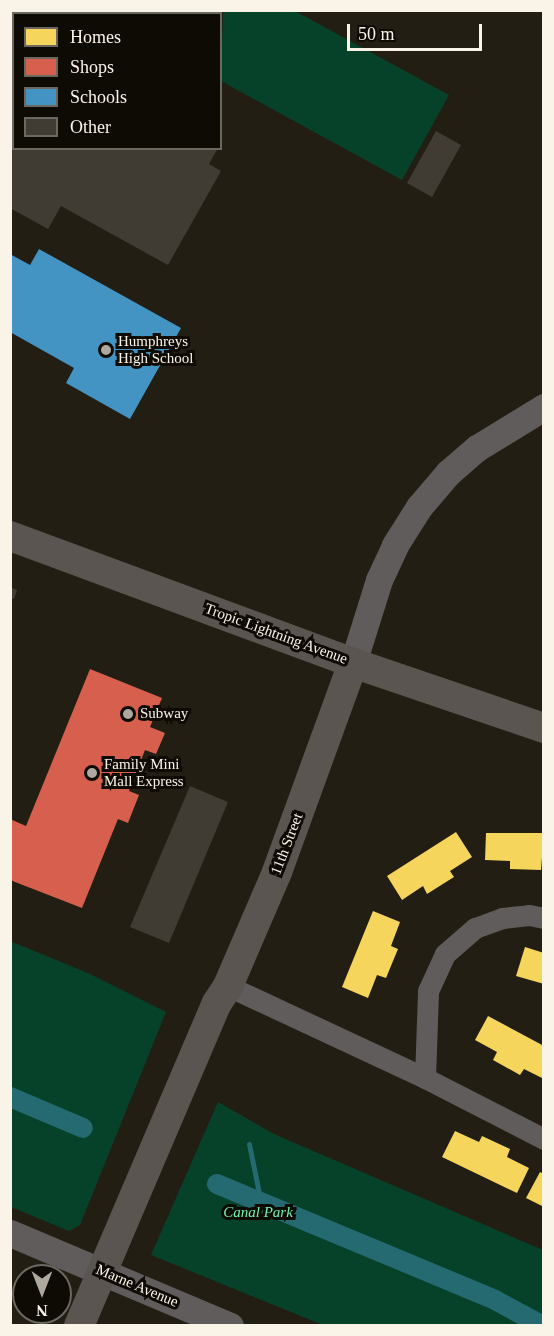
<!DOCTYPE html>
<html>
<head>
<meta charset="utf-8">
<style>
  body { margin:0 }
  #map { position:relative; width:554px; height:1336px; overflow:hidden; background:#231e14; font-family:"Times New Roman",serif }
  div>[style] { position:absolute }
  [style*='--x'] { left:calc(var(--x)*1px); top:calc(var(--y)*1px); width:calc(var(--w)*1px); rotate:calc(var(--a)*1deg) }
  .green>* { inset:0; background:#06422a }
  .homes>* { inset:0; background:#f6d55c }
  .shops>* { inset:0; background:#d6604d }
  .schools>* { inset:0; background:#4393c3 }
  .stream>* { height:5px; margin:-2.5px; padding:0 2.5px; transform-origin:2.5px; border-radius:2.5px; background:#256a70 }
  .canal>* { height:20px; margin:-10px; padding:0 10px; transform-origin:10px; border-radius:10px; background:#256a70 }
  .building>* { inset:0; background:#403c34 }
  .minor>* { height:21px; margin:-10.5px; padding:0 10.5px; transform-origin:10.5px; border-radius:10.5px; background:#605c5b }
  .tertiary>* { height:27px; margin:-13.5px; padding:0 13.5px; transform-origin:13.5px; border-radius:13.5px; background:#605c5b }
  .secondary>* { height:30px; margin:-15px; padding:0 15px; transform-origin:15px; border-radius:15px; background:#5a5550 }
  .dots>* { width:16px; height:16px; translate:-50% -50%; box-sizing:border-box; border:3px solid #0e0a04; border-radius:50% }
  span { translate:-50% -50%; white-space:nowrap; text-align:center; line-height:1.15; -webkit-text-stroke:6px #0e0a04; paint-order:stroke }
  .poi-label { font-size:15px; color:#faf3e8 }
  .left { translate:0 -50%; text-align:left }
  .street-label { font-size:15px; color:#faf3e8 }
  .park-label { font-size:15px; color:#6ff7b4; font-style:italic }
  .frame { position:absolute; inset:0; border:12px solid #faf3e8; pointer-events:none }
  .legend { position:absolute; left:12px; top:12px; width:210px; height:138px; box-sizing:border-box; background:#0e0a04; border:2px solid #6c675f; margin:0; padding:8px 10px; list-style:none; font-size:18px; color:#faf3e8 }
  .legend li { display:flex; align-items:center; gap:12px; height:30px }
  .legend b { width:30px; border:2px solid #6c675f }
  .north { position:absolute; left:12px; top:1264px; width:60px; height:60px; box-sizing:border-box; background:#0e0a04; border:2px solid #6c675f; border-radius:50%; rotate:180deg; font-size:16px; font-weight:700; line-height:24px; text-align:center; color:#faf3e8 }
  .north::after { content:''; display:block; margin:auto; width:21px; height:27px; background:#afa89e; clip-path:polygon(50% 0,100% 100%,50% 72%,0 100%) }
  .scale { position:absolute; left:347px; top:24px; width:135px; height:27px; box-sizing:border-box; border:3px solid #faf3e8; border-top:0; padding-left:8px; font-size:18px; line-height:21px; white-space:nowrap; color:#faf3e8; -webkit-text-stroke:4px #0e0a04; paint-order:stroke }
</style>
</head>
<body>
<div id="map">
  <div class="green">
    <div style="clip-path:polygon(223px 10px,295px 11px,449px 95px,402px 180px,221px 81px)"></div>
    <div style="clip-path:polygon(10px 941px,88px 973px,166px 1012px,80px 1225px,69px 1231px,11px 1207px)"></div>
    <div style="clip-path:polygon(218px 1102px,274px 1134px,543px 1250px,543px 1325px,323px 1325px,151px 1255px)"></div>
  </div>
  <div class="homes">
    <div style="clip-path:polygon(456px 832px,472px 857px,450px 871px,454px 877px,427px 894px,423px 886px,402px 900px,387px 876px)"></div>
    <div style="clip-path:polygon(486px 833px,544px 833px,541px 870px,510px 869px,510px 861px,485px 860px)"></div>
    <div style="clip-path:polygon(373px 911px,400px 922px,391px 946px,398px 949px,386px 978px,377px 975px,368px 998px,342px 987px)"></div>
    <div style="clip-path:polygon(525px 947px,544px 953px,544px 984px,516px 976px)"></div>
    <div style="clip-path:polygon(488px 1016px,544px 1046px,544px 1079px,524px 1069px,520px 1075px,493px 1060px,497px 1052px,475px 1040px)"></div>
    <div style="clip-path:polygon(455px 1131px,479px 1142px,482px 1136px,510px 1149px,507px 1157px,529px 1168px,517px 1193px,442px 1157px)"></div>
    <div style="clip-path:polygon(540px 1172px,544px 1174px,544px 1207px,526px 1198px)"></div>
  </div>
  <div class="shops">
    <div style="clip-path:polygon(90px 669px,162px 698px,150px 727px,165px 733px,156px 754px,145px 750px,129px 791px,139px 795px,128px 823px,118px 819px,82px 908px,10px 880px,10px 819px,26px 826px)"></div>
  </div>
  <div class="schools">
    <div style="clip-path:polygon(39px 249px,181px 328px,130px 419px,66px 383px,74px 368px,10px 332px,10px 254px,30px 265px)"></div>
  </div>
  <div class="stream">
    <div style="--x:249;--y:1144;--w:60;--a:78.5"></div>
  </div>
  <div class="canal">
    <div style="--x:10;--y:1097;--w:79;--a:23"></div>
    <div style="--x:217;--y:1184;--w:301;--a:22.6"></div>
    <div style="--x:495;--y:1300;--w:55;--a:28.4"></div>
  </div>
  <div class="building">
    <div style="clip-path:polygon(82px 10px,102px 10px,100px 14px,87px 14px)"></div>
    <div style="clip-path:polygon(129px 10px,169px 10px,167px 14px,127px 14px)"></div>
    <div style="clip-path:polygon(10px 60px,14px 62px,14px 148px,218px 148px,209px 164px,221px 171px,168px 265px,61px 206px,48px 229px,10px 208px)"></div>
    <div style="clip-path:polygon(436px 131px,461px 145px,432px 197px,407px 183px)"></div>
    <div style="clip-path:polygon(10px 587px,17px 590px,14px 599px,10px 598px)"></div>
    <div style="clip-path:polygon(190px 786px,228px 802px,169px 943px,130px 927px)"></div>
  </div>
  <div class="minor">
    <div style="--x:228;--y:986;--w:217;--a:25"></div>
    <div style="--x:425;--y:1078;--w:134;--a:27.1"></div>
    <div style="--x:425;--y:1078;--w:87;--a:-88"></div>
    <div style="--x:428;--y:991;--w:41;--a:-65.3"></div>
    <div style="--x:445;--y:954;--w:40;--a:-41"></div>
    <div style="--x:475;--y:928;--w:29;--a:-20"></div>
    <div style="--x:502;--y:918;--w:27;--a:-6"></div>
    <div style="--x:529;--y:915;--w:15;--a:11"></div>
  </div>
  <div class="tertiary">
    <div style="--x:353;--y:663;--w:87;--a:-72.6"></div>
    <div style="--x:379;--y:580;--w:38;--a:-65"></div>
    <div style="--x:395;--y:545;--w:45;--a:-57.7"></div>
    <div style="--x:419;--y:507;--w:45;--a:-49.5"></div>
    <div style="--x:448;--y:473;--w:38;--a:-41"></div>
    <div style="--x:477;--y:448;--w:79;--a:-31.5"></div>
    <div style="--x:10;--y:1233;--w:239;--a:22.9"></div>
  </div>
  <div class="secondary">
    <div style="--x:10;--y:536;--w:366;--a:20.3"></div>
    <div style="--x:353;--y:663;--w:202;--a:18.8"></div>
    <div style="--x:79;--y:1326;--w:351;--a:-66.9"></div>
    <div style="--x:217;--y:1003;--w:20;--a:-57"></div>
    <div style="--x:228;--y:986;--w:124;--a:-66.7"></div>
    <div style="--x:277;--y:872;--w:222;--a:-70"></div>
  </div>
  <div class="dots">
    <div style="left:106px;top:350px;background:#afa89e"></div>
    <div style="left:128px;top:714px;background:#afa89e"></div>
    <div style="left:92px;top:773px;background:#afa89e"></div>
  </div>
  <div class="poi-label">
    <span class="left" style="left:118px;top:350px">Humphreys<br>High School</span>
    <span class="left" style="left:140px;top:714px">Subway</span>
    <span class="left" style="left:104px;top:773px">Family Mini<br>Mall Express</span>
  </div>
  <div class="street-label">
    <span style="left:276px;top:634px;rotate:20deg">Tropic Lightning Avenue</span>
    <span style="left:287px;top:844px;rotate:-69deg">11th Street</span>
    <span style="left:137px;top:1286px;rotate:23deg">Marne Avenue</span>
  </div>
  <div class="park-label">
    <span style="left:258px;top:1213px">Canal Park</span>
  </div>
  <div class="frame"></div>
  <ul class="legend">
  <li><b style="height:16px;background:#f6d55c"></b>Homes</li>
  <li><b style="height:16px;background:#d6604d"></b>Shops</li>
  <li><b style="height:16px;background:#4393c3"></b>Schools</li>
  <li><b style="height:16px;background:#403c34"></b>Other</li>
  </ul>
  <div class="north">N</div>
  <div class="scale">50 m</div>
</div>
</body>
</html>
